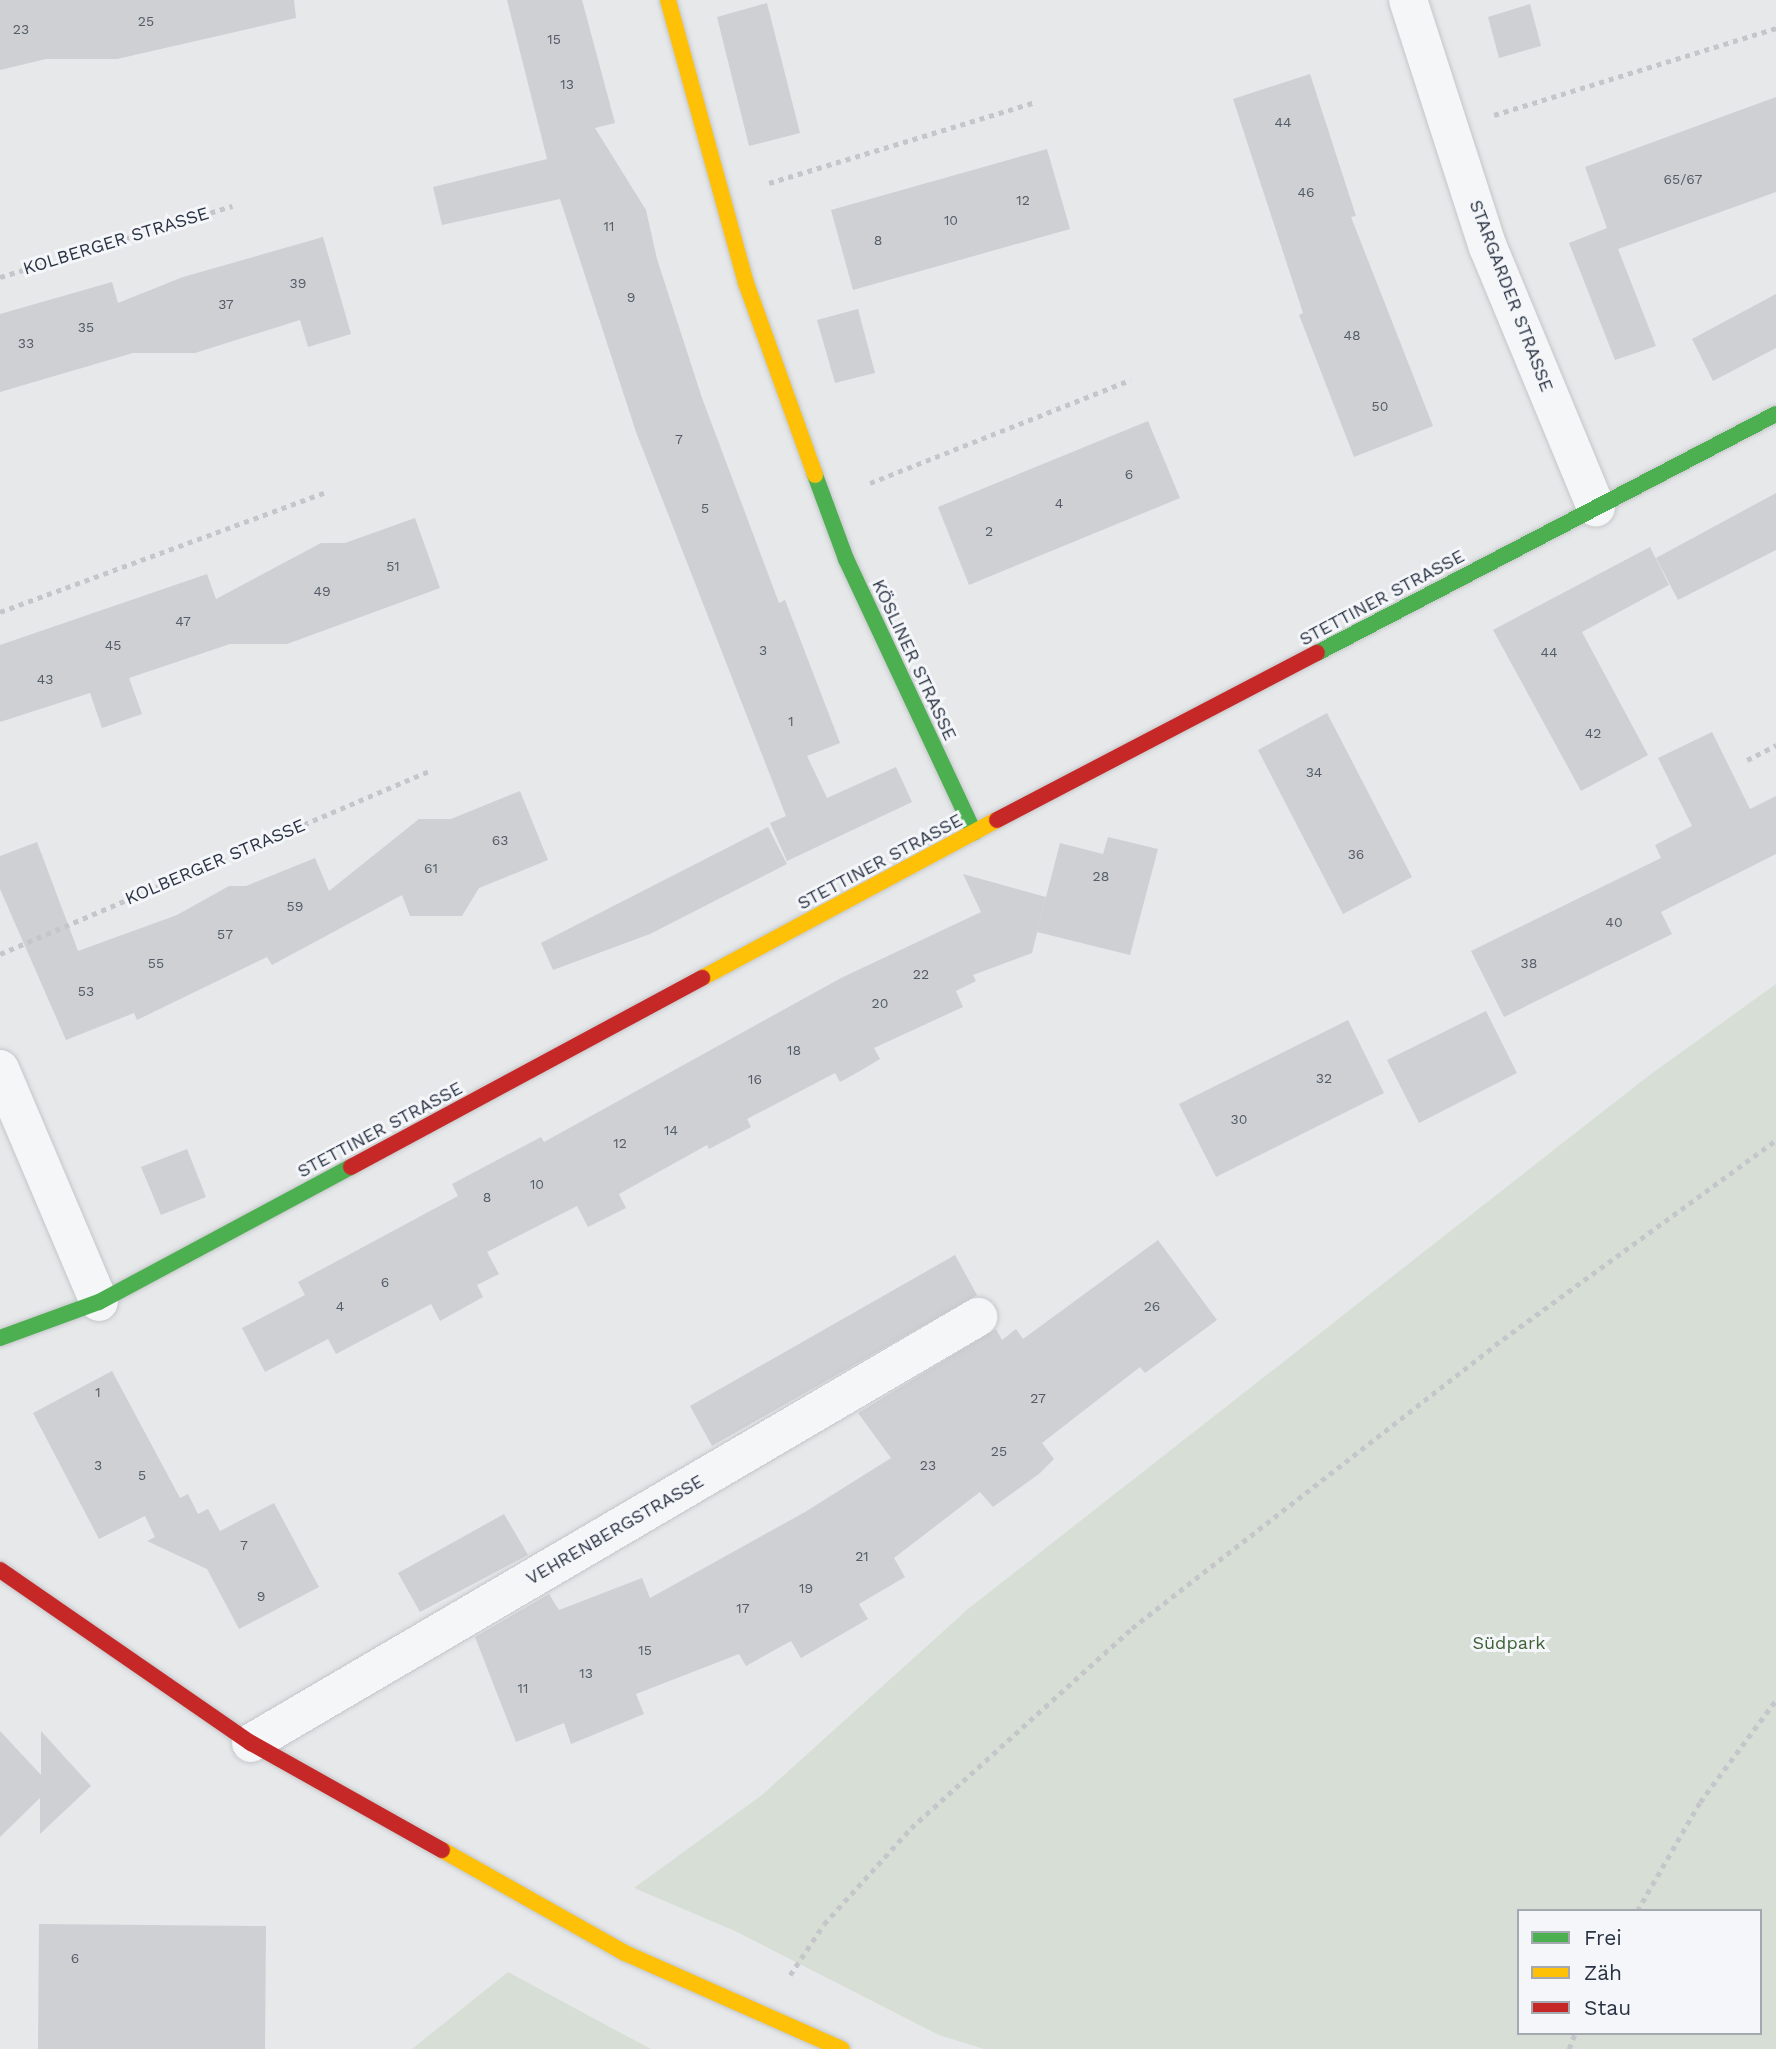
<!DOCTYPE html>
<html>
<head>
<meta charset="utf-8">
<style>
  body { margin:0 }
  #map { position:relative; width:1776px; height:2049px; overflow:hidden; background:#e6e8ea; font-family:"Work Sans",sans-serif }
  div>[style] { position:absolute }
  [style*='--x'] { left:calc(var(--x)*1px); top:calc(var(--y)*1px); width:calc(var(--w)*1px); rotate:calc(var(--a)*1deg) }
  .green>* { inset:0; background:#d6ded6 }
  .building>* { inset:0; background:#ced0d3 }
  .path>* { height:4.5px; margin-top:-2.25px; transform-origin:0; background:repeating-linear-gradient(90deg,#c5c6ca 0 5px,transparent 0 10px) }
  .roads { filter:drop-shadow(0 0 2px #c4c6c8) drop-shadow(0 0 2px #c4c6c8) }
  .street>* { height:38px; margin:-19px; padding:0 19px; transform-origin:19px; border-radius:19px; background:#f5f6f7 }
  .fast>* { height:16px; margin:-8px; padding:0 8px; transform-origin:8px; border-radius:8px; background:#4caf50 }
  .slow>* { height:16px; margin:-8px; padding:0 8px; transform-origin:8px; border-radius:8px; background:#ffc107 }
  .jam>* { height:16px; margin:-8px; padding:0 8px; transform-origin:8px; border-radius:8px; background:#c62828 }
  span { translate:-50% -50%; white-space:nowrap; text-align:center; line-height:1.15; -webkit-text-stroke:6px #f4f6f9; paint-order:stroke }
  .number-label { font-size:14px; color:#545c69 }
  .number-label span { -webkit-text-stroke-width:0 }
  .street-label { font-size:18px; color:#2b3445 }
  .park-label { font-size:18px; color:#3f6138 }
  .legend { position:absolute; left:1517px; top:1909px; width:245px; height:126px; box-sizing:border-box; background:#f4f6f9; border:2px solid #a4a8b1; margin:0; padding:9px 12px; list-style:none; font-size:21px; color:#2b3445 }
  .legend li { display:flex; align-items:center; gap:14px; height:35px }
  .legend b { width:35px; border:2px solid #a4a8b1 }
</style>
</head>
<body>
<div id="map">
  <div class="green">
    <div style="clip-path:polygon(evenodd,1776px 984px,1776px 2049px,984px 2049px,939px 2035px,735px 1931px,634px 1888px,762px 1795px,968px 1609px,1647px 1077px,1776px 984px,1519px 1911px,1760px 1911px,1760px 2033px,1519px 2033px,1519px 1911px)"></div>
    <div style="clip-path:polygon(508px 1972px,617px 2031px,651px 2049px,412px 2049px)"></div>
  </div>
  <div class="building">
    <div style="clip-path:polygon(0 0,294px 0,296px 18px,117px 59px,46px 59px,0 70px)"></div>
    <div style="clip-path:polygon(507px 0,582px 0,615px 123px,595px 128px,646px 210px,657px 259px,702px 398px,779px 603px,785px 600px,840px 743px,807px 756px,827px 798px,896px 767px,912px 802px,787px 861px,770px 823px,786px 816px,636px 432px,560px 199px,442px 225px,433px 187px,547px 159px)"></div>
    <div style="clip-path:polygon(767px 3px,800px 133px,749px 146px,717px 17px)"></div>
    <div style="clip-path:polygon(1530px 4px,1541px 46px,1499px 58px,1488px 17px)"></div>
    <div style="clip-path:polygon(1310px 74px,1356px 216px,1351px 217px,1433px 426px,1354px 457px,1299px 315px,1303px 313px,1233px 99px)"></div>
    <div style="clip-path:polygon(1776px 97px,1776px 192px,1618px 249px,1656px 346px,1615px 360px,1569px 243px,1607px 228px,1585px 167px)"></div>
    <div style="clip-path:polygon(1047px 149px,1070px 229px,853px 290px,831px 210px)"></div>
    <div style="clip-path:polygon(323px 237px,351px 334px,308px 347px,300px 320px,195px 353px,133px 353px,0 392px,0 314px,112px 282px,118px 303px,183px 277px)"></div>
    <div style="clip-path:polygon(1776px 294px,1776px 348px,1713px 381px,1692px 339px)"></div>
    <div style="clip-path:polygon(858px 309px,875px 373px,835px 383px,817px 320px)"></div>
    <div style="clip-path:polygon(1148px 421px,1180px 498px,969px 585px,938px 507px)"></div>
    <div style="clip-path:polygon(1776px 493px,1776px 550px,1678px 600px,1656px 558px)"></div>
    <div style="clip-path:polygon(415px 518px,440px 588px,287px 644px,230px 644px,129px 678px,142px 714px,102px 728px,90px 693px,0 722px,0 645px,207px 574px,216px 599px,321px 543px,345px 543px)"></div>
    <div style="clip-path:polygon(1650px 547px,1669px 585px,1582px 632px,1648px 755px,1581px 791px,1493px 630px)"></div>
    <div style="clip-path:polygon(1327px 713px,1412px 877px,1343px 914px,1258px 750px)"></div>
    <div style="clip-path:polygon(1712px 732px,1750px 809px,1776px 796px,1776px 854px,1661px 912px,1672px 934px,1504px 1017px,1471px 951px,1661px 858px,1655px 845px,1692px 826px,1658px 758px)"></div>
    <div style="clip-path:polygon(520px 791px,548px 860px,479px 888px,462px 916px,410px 916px,402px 895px,272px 965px,267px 957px,137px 1020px,134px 1013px,66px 1040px,0 889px,0 856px,37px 842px,78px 951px,177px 915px,229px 886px,246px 886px,315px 858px,329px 891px,419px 819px,451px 819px)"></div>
    <div style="clip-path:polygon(768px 827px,787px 864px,650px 934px,553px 970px,541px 943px)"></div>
    <div style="clip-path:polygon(1108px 837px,1158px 849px,1130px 955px,1037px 932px,1060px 843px,1103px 854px)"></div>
    <div style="clip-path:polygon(963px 874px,1046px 897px,1032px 953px,973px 975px,976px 981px,956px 991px,963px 1007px,874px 1048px,880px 1059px,860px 1071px,840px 1082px,835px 1073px,747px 1119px,751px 1127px,709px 1149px,707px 1145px,619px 1194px,626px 1208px,588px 1227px,577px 1206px,487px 1252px,499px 1274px,477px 1285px,483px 1297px,440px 1321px,431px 1304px,336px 1354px,328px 1339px,265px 1372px,242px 1328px,305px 1295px,298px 1282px,458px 1196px,452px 1184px,541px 1137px,544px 1142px,841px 978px,981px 912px)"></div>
    <div style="clip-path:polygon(1486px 1011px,1517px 1073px,1419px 1123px,1387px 1060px)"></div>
    <div style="clip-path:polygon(1348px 1020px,1384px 1093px,1216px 1177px,1179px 1104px)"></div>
    <div style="clip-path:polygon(187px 1149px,206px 1197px,161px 1215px,141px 1167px)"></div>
    <div style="clip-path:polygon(1158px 1240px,1217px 1320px,1145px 1373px,1140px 1367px,1042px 1443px,1054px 1459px,1039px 1474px,993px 1507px,980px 1492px,894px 1558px,905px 1577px,859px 1604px,868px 1619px,801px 1658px,791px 1641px,746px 1666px,739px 1654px,636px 1694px,644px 1714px,571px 1744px,564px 1723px,516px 1742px,475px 1637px,549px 1594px,559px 1610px,642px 1578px,650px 1598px,805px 1512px,891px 1458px,858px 1413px,996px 1329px,1002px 1340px,1016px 1329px,1023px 1339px)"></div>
    <div style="clip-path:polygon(955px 1255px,977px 1295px,712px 1446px,690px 1406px)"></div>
    <div style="clip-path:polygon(112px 1371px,180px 1498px,188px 1494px,198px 1514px,208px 1509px,220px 1531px,274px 1503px,319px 1587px,239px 1629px,207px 1569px,147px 1541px,155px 1537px,145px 1516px,99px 1539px,33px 1413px)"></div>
    <div style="clip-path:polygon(504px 1514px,528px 1555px,420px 1612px,398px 1573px)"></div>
    <div style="clip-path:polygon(0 1731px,41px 1775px,41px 1731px,91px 1786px,40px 1834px,40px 1798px,0 1837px)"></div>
    <div style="clip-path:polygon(39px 1924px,266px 1926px,265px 2049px,38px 2049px)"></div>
  </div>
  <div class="path">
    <div style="--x:1494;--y:115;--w:295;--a:-17.1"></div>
    <div style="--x:769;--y:183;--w:276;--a:-16.9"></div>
    <div style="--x:0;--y:277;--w:243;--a:-17"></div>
    <div style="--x:870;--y:483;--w:280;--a:-21.6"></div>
    <div style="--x:0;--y:612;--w:347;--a:-20.2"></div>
    <div style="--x:1747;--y:760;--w:33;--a:-27"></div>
    <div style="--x:0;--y:954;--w:469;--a:-23.1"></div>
    <div style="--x:1637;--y:1911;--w:126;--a:-60"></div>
    <div style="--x:1700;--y:1802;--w:127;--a:-53.3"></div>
    <div style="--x:790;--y:1975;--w:61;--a:-56.3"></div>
    <div style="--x:824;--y:1924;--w:130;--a:-47.8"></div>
    <div style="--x:911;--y:1828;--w:298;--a:-42.1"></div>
    <div style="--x:1132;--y:1628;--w:460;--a:-37.9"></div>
    <div style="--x:1495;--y:1345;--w:348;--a:-36.1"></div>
    <div style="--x:1569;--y:2049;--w:17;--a:-69"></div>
  </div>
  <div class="roads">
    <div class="street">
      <div style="--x:1408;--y:0;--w:260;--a:72.1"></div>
      <div style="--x:1488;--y:247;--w:282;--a:67.5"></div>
      <div style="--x:0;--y:1069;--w:253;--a:67"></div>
      <div style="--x:251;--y:1743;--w:843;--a:-30.37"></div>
    </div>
    <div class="fast">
      <div style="--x:815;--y:475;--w:90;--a:69.7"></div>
      <div style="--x:846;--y:559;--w:302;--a:64.9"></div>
      <div style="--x:1317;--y:653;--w:517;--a:-27.51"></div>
      <div style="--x:0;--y:1338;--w:105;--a:-20"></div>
      <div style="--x:99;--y:1302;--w:286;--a:-28.2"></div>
    </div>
    <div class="slow">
      <div style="--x:668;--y:0;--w:294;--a:74.6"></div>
      <div style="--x:746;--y:283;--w:204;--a:70.2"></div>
      <div style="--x:702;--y:978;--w:335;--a:-28.2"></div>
      <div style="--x:442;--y:1850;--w:210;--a:29.4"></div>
      <div style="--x:625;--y:1953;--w:237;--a:23.9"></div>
    </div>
    <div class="jam">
      <div style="--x:997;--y:820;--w:361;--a:-27.6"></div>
      <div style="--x:351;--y:1167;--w:399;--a:-28.3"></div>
      <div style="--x:0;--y:1570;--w:305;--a:34.6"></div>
      <div style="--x:251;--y:1743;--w:219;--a:29.3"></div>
    </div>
  </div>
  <div class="number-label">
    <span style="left:146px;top:21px">25</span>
    <span style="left:21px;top:29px">23</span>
    <span style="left:554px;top:39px">15</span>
    <span style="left:567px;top:84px">13</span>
    <span style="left:1283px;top:122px">44</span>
    <span style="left:1683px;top:179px">65/67</span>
    <span style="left:1306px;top:192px">46</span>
    <span style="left:1023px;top:200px">12</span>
    <span style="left:951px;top:220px">10</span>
    <span style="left:609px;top:226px">11</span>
    <span style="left:878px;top:240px">8</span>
    <span style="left:298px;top:283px">39</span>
    <span style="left:631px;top:297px">9</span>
    <span style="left:226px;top:304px">37</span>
    <span style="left:86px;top:327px">35</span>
    <span style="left:1352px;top:335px">48</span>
    <span style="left:26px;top:343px">33</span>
    <span style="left:1380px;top:406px">50</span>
    <span style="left:679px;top:439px">7</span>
    <span style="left:1129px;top:474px">6</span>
    <span style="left:1059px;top:503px">4</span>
    <span style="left:705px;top:508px">5</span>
    <span style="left:989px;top:531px">2</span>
    <span style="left:393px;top:566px">51</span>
    <span style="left:322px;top:591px">49</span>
    <span style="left:183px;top:621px">47</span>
    <span style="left:113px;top:645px">45</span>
    <span style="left:763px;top:650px">3</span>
    <span style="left:1549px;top:652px">44</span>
    <span style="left:45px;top:679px">43</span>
    <span style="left:791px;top:721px">1</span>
    <span style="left:1593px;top:733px">42</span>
    <span style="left:1314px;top:772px">34</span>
    <span style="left:500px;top:840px">63</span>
    <span style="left:1356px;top:854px">36</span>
    <span style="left:431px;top:868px">61</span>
    <span style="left:1101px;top:876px">28</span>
    <span style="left:295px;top:906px">59</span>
    <span style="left:1614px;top:922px">40</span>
    <span style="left:225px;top:934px">57</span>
    <span style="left:156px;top:963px">55</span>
    <span style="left:1529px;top:963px">38</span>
    <span style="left:921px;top:974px">22</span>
    <span style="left:86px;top:991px">53</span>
    <span style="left:880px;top:1003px">20</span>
    <span style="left:794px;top:1050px">18</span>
    <span style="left:1324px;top:1078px">32</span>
    <span style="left:755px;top:1079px">16</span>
    <span style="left:1239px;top:1119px">30</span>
    <span style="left:671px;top:1130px">14</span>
    <span style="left:620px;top:1143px">12</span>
    <span style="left:537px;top:1184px">10</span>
    <span style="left:487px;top:1197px">8</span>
    <span style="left:385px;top:1282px">6</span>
    <span style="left:340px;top:1306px">4</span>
    <span style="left:1152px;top:1306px">26</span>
    <span style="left:98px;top:1392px">1</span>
    <span style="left:1038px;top:1398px">27</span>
    <span style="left:999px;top:1451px">25</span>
    <span style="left:98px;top:1465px">3</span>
    <span style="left:928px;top:1465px">23</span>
    <span style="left:142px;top:1475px">5</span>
    <span style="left:244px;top:1545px">7</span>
    <span style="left:862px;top:1556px">21</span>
    <span style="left:806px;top:1588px">19</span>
    <span style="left:261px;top:1596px">9</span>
    <span style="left:743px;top:1608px">17</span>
    <span style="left:645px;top:1650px">15</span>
    <span style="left:586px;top:1673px">13</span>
    <span style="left:523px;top:1688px">11</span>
    <span style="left:75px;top:1958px">6</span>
  </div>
  <div class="street-label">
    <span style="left:116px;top:241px;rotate:-17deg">KOLBERGER STRASSE</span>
    <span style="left:1511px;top:296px;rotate:69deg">STARGARDER STRASSE</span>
    <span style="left:1382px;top:598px;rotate:-28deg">STETTINER STRASSE</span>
    <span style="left:914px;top:660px;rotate:65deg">KÖSLINER STRASSE</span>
    <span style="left:215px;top:862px;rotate:-23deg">KOLBERGER STRASSE</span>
    <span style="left:880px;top:862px;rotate:-28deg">STETTINER STRASSE</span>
    <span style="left:380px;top:1130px;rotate:-28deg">STETTINER STRASSE</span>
    <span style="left:615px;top:1530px;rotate:-30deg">VEHRENBERGSTRASSE</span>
  </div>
  <div class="park-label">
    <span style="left:1509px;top:1643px">Südpark</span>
  </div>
  <ul class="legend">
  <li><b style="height:9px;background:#4caf50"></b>Frei</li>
  <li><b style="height:9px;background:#ffc107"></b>Zäh</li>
  <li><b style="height:9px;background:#c62828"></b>Stau</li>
  </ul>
</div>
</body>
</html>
